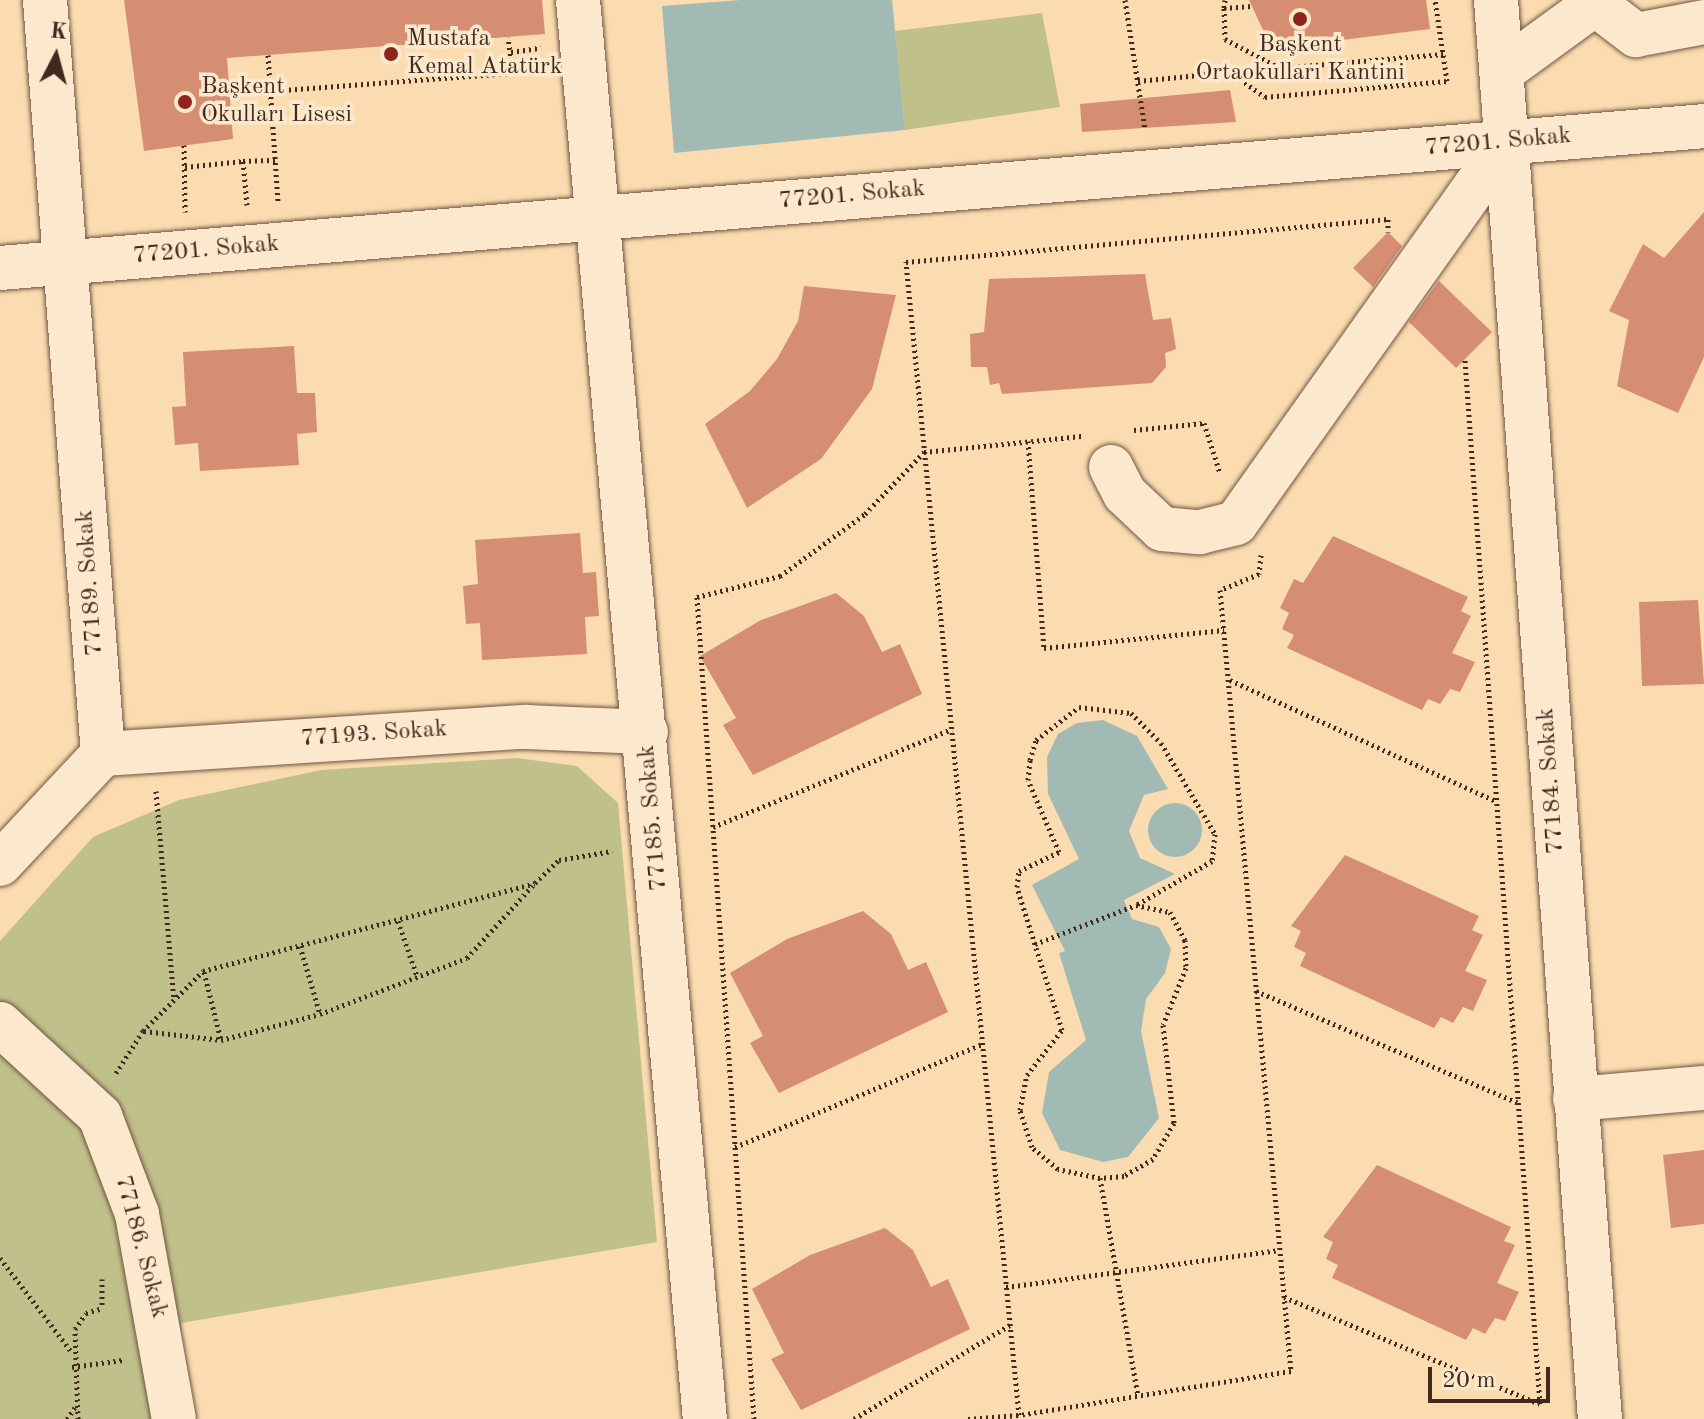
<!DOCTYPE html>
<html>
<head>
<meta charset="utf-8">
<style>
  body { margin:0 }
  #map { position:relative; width:1704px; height:1419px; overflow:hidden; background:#fbdcb0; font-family:"Old Standard TT",serif }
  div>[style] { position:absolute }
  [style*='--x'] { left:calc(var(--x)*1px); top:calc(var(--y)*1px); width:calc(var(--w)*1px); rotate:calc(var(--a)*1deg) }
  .green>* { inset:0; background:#c0c08a }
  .water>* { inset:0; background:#a1bab4 }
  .round { border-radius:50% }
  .building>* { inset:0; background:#d58e72 }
  .path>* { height:5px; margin-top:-2.5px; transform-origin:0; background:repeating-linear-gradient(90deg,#402a1f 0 2px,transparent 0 6px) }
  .roads { filter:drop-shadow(0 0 2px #6f5643) drop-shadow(0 0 2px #6f5643) }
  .minor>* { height:44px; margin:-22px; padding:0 22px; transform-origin:22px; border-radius:22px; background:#fce8cc }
  .dots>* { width:22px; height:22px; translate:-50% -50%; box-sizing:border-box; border:4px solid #fce8cc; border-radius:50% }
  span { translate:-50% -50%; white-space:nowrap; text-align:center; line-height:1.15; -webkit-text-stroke:7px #fce8cc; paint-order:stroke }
  .poi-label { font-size:24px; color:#402a1f }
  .left { translate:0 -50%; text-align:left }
  .street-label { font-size:24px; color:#402a1f }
  .north { position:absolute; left:16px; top:16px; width:80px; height:80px; -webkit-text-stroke:6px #fce8cc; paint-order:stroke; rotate:6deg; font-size:22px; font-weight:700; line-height:32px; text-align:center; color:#402a1f }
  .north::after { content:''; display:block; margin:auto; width:28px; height:36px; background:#402a1f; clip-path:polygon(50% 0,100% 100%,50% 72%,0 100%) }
  .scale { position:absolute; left:1428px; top:1367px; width:122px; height:36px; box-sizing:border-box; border:4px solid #402a1f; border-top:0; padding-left:10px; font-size:24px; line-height:28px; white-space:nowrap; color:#402a1f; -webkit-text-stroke:6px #fce8cc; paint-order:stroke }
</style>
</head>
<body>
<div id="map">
  <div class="green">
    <div style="clip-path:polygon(1042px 13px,1060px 107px,905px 130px,895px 31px)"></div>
    <div style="clip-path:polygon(517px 758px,577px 766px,618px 803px,657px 1242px,181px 1323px,185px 1419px,0 1419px,0 941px,93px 837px,179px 800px,321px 770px)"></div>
  </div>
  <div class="water">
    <div style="clip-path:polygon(741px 0,892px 0,905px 130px,674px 153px,662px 6px)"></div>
    <div style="clip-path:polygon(1103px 720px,1137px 736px,1168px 789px,1144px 795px,1129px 831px,1140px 858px,1175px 874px,1124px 900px,1132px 919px,1159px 927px,1171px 949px,1165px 973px,1146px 999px,1141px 1031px,1159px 1118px,1128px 1157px,1103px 1162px,1060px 1150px,1042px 1113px,1049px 1072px,1086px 1040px,1059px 953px,1065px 951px,1032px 885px,1079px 859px,1048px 794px,1047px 757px,1058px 734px,1077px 723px)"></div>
    <div class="round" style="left:1148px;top:803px;width:54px;height:54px"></div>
  </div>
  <div class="building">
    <div style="clip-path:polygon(124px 0,542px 0,545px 34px,227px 58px,233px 139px,144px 151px)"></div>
    <div style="clip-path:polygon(1249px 0,1426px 0,1430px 29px,1294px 46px,1263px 30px)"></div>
    <div style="clip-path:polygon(1230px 90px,1236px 122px,1082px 132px,1080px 104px)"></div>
    <div style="clip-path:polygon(1704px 212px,1704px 357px,1678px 413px,1617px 386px,1629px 320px,1609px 311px,1643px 244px,1664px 258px)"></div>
    <div style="clip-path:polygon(1388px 232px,1402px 246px,1373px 287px,1353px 268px)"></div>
    <div style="clip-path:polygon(1145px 274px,1153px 320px,1171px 318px,1176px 349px,1165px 353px,1166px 367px,1152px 383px,1002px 394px,999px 383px,990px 385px,987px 367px,971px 367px,970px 334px,984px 332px,989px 279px)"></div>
    <div style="clip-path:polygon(1439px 281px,1492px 332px,1456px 368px,1409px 322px)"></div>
    <div style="clip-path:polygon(804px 286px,896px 295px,872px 389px,821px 459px,747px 508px,705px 424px,750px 391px,777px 359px,798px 321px)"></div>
    <div style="clip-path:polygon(294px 346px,297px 393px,315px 393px,317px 432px,297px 434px,299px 465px,200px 471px,198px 443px,175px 445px,172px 407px,186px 406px,183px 352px)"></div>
    <div style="clip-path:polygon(580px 533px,583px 573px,596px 572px,599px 616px,585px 617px,587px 654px,482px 660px,480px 623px,466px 624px,463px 586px,478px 584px,475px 540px)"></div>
    <div style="clip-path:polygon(1333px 536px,1468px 597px,1461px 611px,1471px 616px,1452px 653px,1475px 662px,1460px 692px,1450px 689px,1440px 704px,1428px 699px,1422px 710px,1287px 648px,1294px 635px,1282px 629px,1289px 613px,1280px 608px,1294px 579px,1303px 583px)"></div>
    <div style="clip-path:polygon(836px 593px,864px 616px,882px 652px,900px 644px,922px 694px,753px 775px,723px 725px,736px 718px,700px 656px,761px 620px)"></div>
    <div style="clip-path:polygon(1698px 600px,1704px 684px,1642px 686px,1639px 602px)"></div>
    <div style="clip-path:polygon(1345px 855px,1479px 916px,1472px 930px,1483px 935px,1465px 971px,1487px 980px,1473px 1011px,1463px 1007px,1453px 1023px,1441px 1017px,1434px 1028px,1300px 966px,1306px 953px,1294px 947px,1301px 931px,1291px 926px)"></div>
    <div style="clip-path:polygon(863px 911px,891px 934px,908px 970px,926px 962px,948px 1012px,779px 1093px,750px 1043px,763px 1036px,730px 973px,787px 939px)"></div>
    <div style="clip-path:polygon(1704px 1150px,1704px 1224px,1671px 1228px,1663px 1155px)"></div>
    <div style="clip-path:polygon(1377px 1165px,1511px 1227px,1504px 1241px,1515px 1245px,1497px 1283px,1519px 1292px,1505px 1321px,1495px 1318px,1485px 1334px,1473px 1328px,1466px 1340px,1332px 1278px,1338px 1265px,1326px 1259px,1333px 1242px,1323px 1237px)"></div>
    <div style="clip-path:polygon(885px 1228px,913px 1250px,931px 1287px,948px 1279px,970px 1329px,801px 1410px,771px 1359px,784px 1353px,752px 1289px,810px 1255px)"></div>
  </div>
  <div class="path">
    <div style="--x:1125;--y:0;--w:131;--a:81.2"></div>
    <div style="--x:1225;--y:0;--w:8;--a:97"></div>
    <div style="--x:1224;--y:8;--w:28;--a:-4"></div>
    <div style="--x:1224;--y:8;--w:31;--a:88"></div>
    <div style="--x:1225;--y:39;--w:62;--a:27.8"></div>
    <div style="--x:1280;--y:68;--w:164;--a:-4.9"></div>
    <div style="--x:511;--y:52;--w:30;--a:-8"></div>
    <div style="--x:268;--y:55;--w:146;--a:86.1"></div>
    <div style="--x:1138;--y:81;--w:92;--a:-5.6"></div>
    <div style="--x:1230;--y:72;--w:43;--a:35.5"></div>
    <div style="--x:1265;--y:97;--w:183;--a:-5"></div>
    <div style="--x:1447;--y:81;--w:82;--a:-98.4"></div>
    <div style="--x:271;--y:91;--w:243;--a:-4.3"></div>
    <div style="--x:513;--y:73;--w:36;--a:-98"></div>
    <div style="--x:184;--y:145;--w:67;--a:89.1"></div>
    <div style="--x:185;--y:167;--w:58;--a:-5.9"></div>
    <div style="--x:247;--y:205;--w:44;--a:-95.2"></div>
    <div style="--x:243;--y:161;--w:32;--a:-2"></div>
    <div style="--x:1134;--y:430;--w:70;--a:-5.7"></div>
    <div style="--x:1204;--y:423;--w:52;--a:72.3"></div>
    <div style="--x:1028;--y:441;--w:208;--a:85.6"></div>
    <div style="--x:1044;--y:648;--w:181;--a:-5.7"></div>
    <div style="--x:1261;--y:555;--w:19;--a:96"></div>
    <div style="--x:1259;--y:574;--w:42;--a:157.7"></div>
    <div style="--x:1220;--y:590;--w:784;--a:84.81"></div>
    <div style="--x:1291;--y:1371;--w:276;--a:170.8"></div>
    <div style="--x:1019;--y:1415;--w:1159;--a:-95.6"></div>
    <div style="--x:906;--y:262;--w:484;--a:-5.1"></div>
    <div style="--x:1388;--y:219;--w:13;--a:90"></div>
    <div style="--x:1230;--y:680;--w:292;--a:24.5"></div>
    <div style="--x:1079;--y:707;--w:52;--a:6.6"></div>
    <div style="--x:1131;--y:713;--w:42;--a:45"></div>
    <div style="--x:1161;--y:743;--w:106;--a:59.3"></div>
    <div style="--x:1215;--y:834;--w:27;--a:96"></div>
    <div style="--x:1212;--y:861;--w:88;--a:149.9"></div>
    <div style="--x:1136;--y:905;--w:35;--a:12"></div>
    <div style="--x:1170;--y:912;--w:32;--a:62"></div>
    <div style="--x:1185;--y:940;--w:28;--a:88"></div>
    <div style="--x:1186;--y:968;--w:61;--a:112"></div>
    <div style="--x:1163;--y:1025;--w:99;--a:83.6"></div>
    <div style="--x:1174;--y:1123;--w:42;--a:120.3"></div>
    <div style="--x:1153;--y:1159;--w:34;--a:150"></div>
    <div style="--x:1124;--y:1176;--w:24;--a:175"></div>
    <div style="--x:1100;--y:1178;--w:43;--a:-167.9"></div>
    <div style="--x:1058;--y:1169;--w:34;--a:-140"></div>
    <div style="--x:1032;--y:1147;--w:39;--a:-108"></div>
    <div style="--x:1020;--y:1110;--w:36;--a:-79"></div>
    <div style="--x:1027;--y:1075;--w:57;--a:-52.1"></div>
    <div style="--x:1062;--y:1030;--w:150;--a:-107.5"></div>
    <div style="--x:1017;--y:887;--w:16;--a:-83"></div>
    <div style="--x:1019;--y:871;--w:44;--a:-25.4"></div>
    <div style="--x:1059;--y:852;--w:78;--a:-113.3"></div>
    <div style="--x:1028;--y:780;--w:20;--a:-84"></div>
    <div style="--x:1030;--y:760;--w:21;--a:-73"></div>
    <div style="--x:1036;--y:740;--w:54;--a:-37.5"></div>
    <div style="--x:156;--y:791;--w:210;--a:85.1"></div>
    <div style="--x:713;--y:827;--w:258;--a:-22.3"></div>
    <div style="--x:398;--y:921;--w:58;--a:70.9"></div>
    <div style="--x:1035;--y:944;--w:108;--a:-21.1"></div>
    <div style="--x:300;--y:946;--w:71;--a:73.6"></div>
    <div style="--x:204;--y:972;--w:70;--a:76"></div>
    <div style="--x:1256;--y:991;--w:285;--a:23.1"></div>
    <div style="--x:144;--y:1031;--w:78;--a:6.7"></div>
    <div style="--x:221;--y:1040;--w:102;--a:-14.7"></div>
    <div style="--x:320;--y:1014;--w:157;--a:-20.9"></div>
    <div style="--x:467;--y:958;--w:101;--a:-47.8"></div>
    <div style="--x:116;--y:1073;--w:50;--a:-57.3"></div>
    <div style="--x:143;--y:1031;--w:85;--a:-45"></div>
    <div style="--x:203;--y:971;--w:343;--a:-14.8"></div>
    <div style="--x:535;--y:883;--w:33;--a:-44"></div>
    <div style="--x:559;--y:860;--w:54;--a:-9.6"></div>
    <div style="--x:735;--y:1147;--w:268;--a:-22.6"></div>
    <div style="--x:1100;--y:1178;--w:221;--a:80.1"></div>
    <div style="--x:0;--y:1258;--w:116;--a:52.7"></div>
    <div style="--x:102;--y:1279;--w:29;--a:90"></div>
    <div style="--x:1006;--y:1287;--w:276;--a:-7.7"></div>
    <div style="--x:1284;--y:1297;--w:277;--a:22.7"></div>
    <div style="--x:1540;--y:1404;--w:1048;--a:-94.11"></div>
    <div style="--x:72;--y:1367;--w:51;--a:-7.8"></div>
    <div style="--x:67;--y:1419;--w:14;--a:-56"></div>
    <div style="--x:78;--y:1419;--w:90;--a:-91.9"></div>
    <div style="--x:75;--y:1329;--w:19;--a:-55"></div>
    <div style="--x:86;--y:1313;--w:17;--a:-17"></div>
    <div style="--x:754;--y:1419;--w:824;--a:-93.97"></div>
    <div style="--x:697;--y:597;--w:86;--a:-14.2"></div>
    <div style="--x:780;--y:576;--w:105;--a:-36.1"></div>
    <div style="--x:865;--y:514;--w:86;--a:-46.4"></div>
    <div style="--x:924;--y:452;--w:158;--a:-5.8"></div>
    <div style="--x:854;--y:1419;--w:182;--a:-31.1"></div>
    <div style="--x:968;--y:1419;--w:51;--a:-4.5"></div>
  </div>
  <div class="roads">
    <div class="minor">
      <div style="--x:578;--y:0;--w:1425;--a:84.89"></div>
      <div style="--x:1496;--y:0;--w:1423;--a:85.81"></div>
      <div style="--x:1590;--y:0;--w:58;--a:37.3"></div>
      <div style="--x:1636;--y:35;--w:69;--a:-10.8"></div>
      <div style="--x:1504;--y:70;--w:110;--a:-36.1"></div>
      <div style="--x:0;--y:268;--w:1710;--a:-4.76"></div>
      <div style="--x:1111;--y:467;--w:30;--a:63"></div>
      <div style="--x:1125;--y:494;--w:51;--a:43.4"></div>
      <div style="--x:1162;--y:529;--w:38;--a:5"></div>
      <div style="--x:1200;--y:532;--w:37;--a:-14"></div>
      <div style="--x:1236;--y:523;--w:468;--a:-54.6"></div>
      <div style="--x:103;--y:754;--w:424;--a:-3.7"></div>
      <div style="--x:526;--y:727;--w:120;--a:2.4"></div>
      <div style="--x:0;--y:864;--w:151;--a:-46.9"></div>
      <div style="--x:103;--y:754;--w:756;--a:-94.4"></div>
      <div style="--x:0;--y:1024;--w:136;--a:42.6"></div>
      <div style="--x:100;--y:1116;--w:105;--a:69.3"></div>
      <div style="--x:137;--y:1214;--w:208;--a:79.8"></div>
      <div style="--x:1575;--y:1099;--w:129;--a:-4.9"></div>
    </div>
  </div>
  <div class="dots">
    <div style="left:1300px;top:19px;background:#8f2418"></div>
    <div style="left:391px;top:54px;background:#8f2418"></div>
    <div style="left:185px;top:102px;background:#8f2418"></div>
  </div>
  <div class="poi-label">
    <span class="left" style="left:407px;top:54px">Mustafa<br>Kemal Atatürk</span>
    <span style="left:1300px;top:60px">Başkent<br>Ortaokulları Kantini</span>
    <span class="left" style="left:201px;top:102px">Başkent<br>Okulları Lisesi</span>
  </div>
  <div class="street-label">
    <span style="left:1498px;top:143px;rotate:-5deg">77201. Sokak</span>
    <span style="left:852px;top:196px;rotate:-5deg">77201. Sokak</span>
    <span style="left:206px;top:251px;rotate:-5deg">77201. Sokak</span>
    <span style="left:91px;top:583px;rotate:-94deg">77189. Sokak</span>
    <span style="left:374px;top:735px;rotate:-4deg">77193. Sokak</span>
    <span style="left:1552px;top:781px;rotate:-94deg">77184. Sokak</span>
    <span style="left:654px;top:818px;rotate:-95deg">77185. Sokak</span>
    <span style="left:140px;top:1247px;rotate:75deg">77186. Sokak</span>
  </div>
  <div class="north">K</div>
  <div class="scale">20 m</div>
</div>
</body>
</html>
